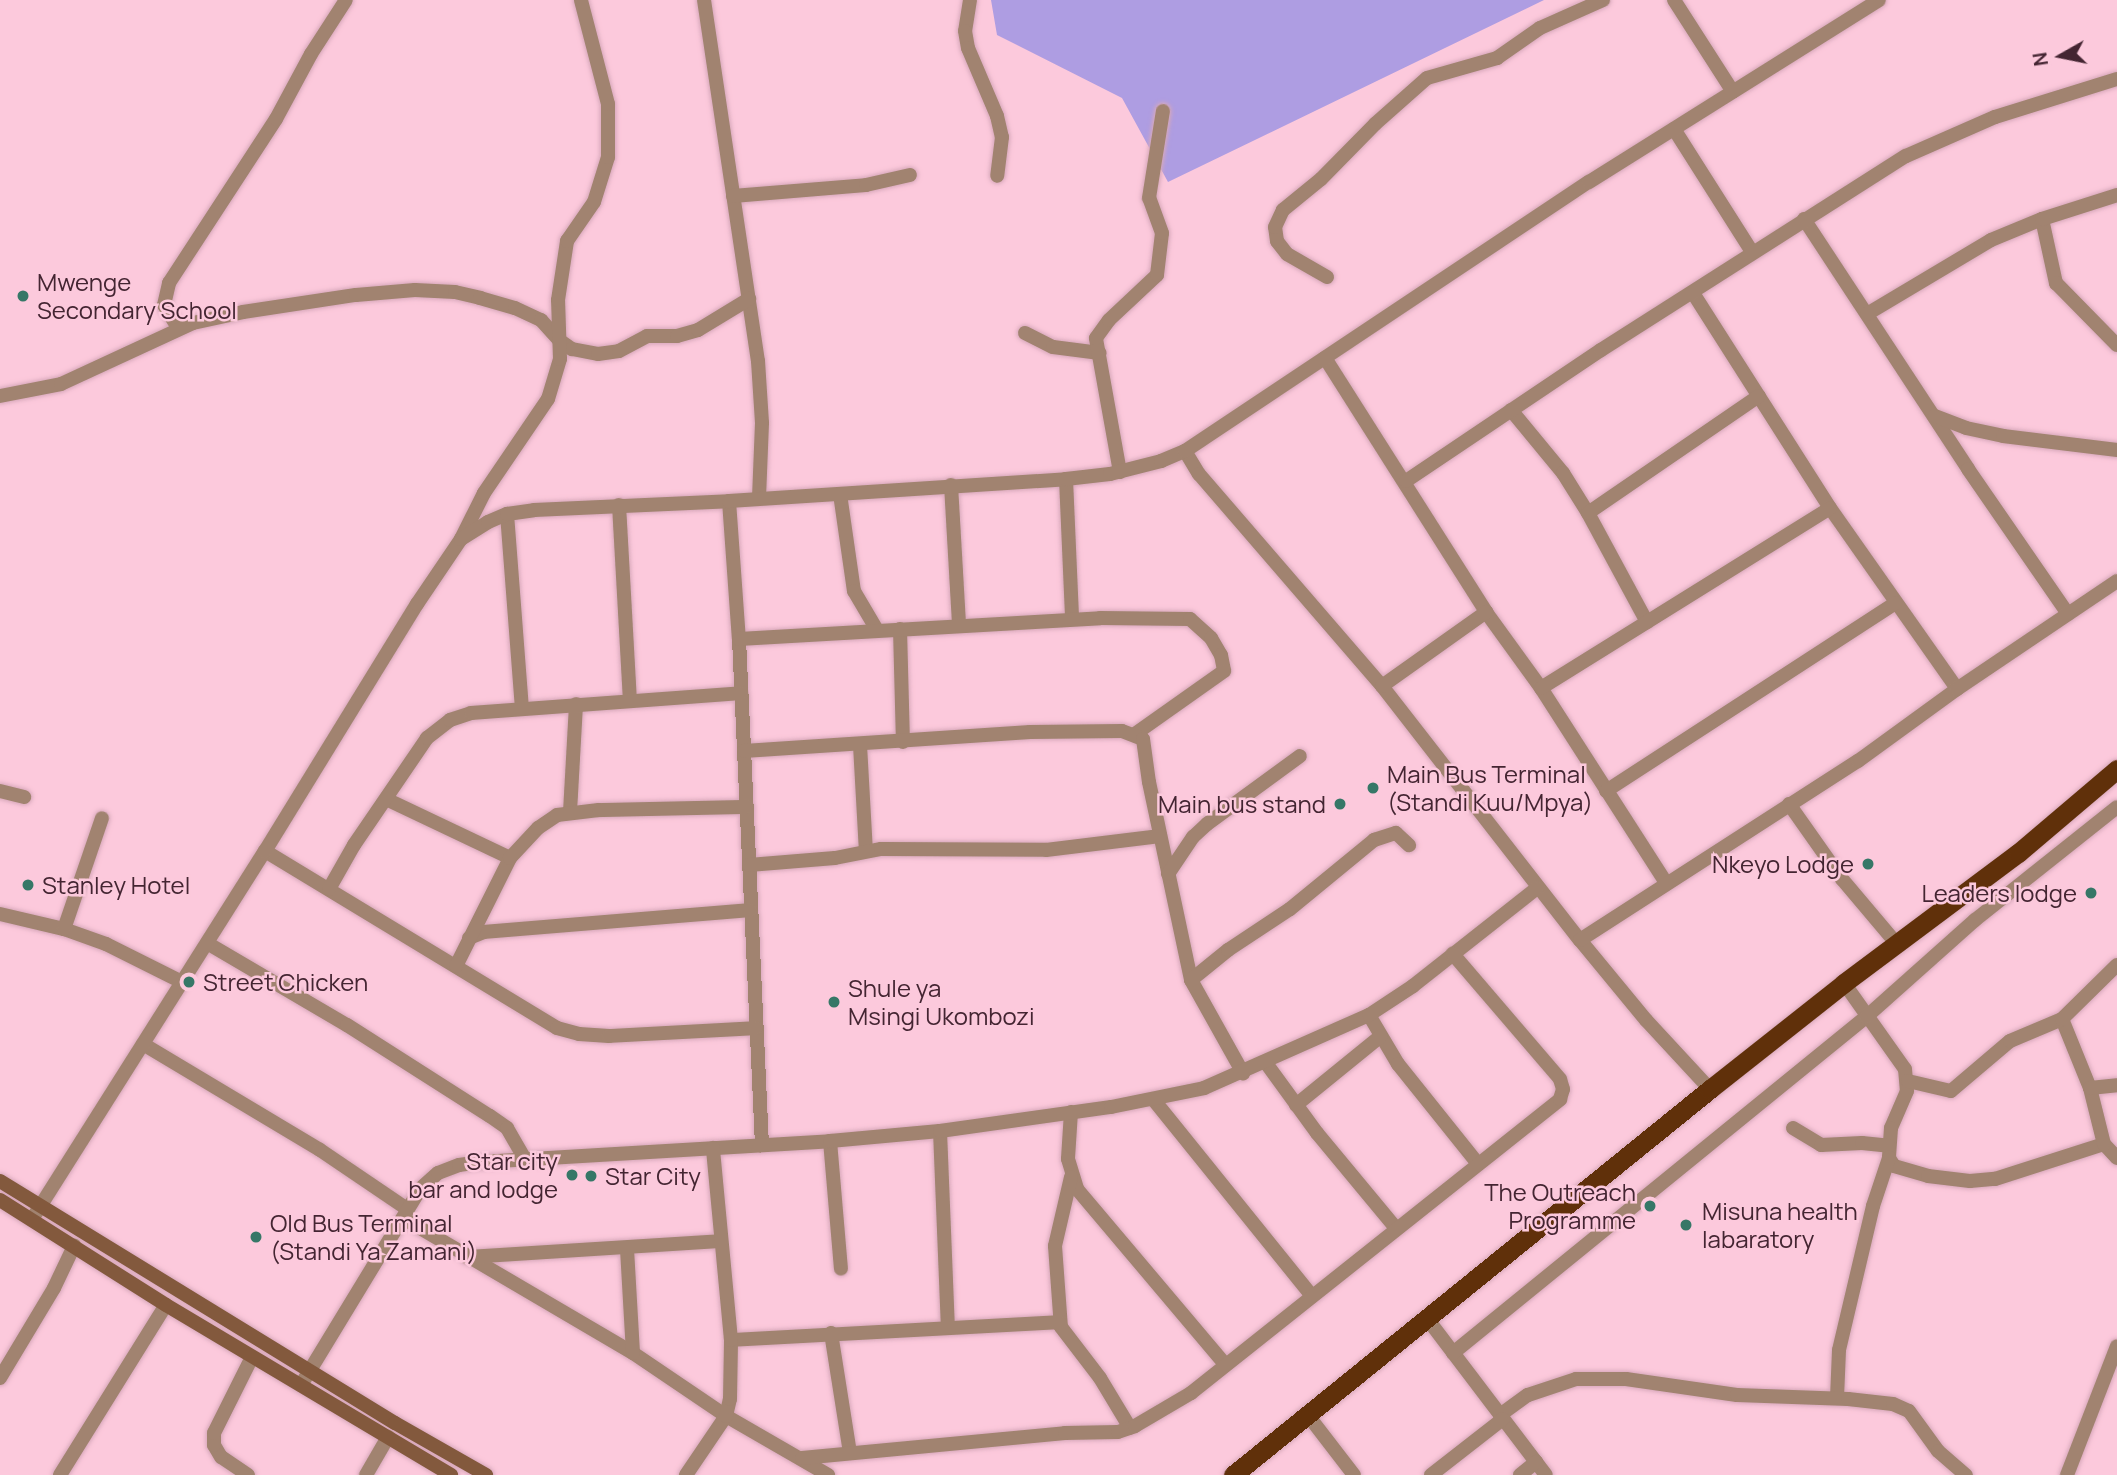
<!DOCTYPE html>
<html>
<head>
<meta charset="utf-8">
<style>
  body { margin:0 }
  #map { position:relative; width:2117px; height:1475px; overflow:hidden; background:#fcc9dc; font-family:Manrope,sans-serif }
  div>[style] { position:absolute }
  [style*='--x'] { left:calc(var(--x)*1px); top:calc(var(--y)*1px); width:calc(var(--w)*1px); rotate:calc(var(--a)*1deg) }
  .green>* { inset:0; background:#ae9de2 }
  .roads { filter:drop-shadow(0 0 2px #d7a8ba) drop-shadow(0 0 2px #d7a8ba) }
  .minor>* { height:14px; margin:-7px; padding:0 7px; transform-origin:7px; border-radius:7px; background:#a18370 }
  .secondary>* { height:14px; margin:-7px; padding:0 7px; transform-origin:7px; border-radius:7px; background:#83593d }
  .trunk>* { height:19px; margin:-9.5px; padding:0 9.5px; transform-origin:9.5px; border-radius:9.5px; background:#60300a }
  .dots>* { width:19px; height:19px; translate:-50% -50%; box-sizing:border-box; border:4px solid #fcc9dc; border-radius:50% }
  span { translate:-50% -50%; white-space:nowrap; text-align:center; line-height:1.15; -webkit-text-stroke:5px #fcc9dc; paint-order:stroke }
  .poi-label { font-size:24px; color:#442532 }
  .left { translate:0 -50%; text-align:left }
  .right { translate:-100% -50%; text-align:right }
  .north { position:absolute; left:2026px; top:21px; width:70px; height:70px; -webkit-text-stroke:5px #fcc9dc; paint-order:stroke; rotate:261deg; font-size:19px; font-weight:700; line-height:28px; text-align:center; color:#442532 }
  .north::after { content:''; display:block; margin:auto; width:24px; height:32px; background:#442532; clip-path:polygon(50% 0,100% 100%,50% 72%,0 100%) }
</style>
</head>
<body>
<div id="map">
  <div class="green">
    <div style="clip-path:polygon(991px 0,1544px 0,1168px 182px,1122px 98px,997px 35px)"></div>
  </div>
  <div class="roads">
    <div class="minor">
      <div style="--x:704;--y:0;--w:365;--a:81.5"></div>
      <div style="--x:758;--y:361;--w:62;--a:86.3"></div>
      <div style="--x:762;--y:423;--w:74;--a:92.3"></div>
      <div style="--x:970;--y:0;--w:31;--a:99"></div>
      <div style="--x:965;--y:31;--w:17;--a:80"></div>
      <div style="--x:968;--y:48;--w:74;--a:66.9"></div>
      <div style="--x:997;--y:116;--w:22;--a:77"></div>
      <div style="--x:1002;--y:137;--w:39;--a:97"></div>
      <div style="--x:1674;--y:0;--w:109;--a:57.3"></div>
      <div style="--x:1674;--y:129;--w:146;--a:57.6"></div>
      <div style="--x:733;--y:196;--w:133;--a:-4.7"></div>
      <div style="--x:866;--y:185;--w:45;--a:-12.8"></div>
      <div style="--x:1804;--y:219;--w:299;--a:56.7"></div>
      <div style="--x:1968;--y:469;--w:176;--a:55.4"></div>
      <div style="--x:2042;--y:219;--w:66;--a:77.7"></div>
      <div style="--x:2056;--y:283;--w:87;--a:45.5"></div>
      <div style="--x:1327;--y:277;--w:46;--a:-150.1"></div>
      <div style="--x:1287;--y:254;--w:16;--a:-128"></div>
      <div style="--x:1277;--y:241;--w:14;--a:-98"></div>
      <div style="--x:1275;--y:227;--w:19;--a:-65"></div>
      <div style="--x:1283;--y:210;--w:49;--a:-39.2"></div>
      <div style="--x:1321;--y:179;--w:77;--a:-45.5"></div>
      <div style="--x:1375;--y:124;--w:69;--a:-41.5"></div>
      <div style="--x:1427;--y:78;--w:73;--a:-15.9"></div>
      <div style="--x:1497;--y:58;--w:52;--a:-34.9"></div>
      <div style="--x:1540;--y:28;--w:69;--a:-24"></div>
      <div style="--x:1693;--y:293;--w:255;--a:57.5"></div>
      <div style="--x:1830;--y:508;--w:221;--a:54.9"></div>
      <div style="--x:1867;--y:314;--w:144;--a:-30.8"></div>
      <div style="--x:1991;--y:240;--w:55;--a:-22.4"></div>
      <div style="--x:2042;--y:219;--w:79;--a:-17.7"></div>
      <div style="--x:178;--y:328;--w:27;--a:-121"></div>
      <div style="--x:164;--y:305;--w:23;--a:-77"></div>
      <div style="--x:169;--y:283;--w:196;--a:-56.9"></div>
      <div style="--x:276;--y:119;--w:74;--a:-61.7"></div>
      <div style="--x:311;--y:54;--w:64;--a:-57.1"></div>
      <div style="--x:1025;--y:333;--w:31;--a:27"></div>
      <div style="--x:1053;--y:347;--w:47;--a:7.3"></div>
      <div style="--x:1325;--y:358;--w:301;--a:57.6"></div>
      <div style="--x:1486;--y:612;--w:94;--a:54.1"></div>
      <div style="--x:1541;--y:688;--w:232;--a:57.3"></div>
      <div style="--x:0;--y:396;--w:62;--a:-11.1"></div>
      <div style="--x:61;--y:384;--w:145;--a:-24.8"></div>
      <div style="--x:193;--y:323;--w:51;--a:-12.4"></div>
      <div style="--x:243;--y:312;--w:114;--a:-8.6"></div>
      <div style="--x:356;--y:295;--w:59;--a:-4.8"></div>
      <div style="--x:415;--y:290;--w:40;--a:2.9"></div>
      <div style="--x:455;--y:292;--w:26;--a:13"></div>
      <div style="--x:480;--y:298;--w:36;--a:16"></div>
      <div style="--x:515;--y:308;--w:29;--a:25"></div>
      <div style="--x:541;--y:320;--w:27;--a:48"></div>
      <div style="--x:559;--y:340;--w:16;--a:35"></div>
      <div style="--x:572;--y:349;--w:26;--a:11"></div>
      <div style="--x:598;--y:354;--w:21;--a:-8"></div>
      <div style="--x:619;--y:351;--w:32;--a:-28"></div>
      <div style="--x:647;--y:336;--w:30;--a:0"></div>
      <div style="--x:677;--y:336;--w:22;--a:-16"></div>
      <div style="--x:698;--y:330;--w:60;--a:-31.3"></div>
      <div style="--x:1511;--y:410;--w:82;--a:50.5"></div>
      <div style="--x:1563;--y:473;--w:47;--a:58"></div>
      <div style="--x:1588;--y:513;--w:124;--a:61.6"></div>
      <div style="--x:1935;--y:416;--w:33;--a:21"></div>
      <div style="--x:1966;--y:428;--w:38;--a:12"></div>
      <div style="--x:2003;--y:436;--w:115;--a:7"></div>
      <div style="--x:1185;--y:451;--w:27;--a:59"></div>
      <div style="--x:1199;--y:474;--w:280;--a:49.2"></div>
      <div style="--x:1382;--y:686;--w:322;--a:52.1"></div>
      <div style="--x:1580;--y:940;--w:104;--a:50.5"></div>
      <div style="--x:1646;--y:1020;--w:94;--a:47.2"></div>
      <div style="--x:1120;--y:472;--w:136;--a:-100.2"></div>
      <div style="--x:1096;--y:338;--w:22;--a:-54"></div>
      <div style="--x:1109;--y:320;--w:66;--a:-43.2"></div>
      <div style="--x:1157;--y:275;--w:42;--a:-83.2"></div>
      <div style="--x:1162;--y:233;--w:37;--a:-110"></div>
      <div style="--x:1149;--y:198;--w:88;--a:-80.9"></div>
      <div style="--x:1066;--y:479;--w:140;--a:87.5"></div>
      <div style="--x:1406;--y:481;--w:235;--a:-33.9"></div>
      <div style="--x:1601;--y:350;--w:361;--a:-32.5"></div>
      <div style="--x:1906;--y:156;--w:97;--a:-23.7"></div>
      <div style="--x:1995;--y:117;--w:128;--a:-17.3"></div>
      <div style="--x:951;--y:485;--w:140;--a:86.7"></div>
      <div style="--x:840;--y:494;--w:98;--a:81.8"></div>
      <div style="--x:854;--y:591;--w:45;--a:59.5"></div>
      <div style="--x:729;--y:501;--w:138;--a:85.9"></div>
      <div style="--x:739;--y:639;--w:507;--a:87.4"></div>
      <div style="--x:619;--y:505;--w:194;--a:86.8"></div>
      <div style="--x:1588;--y:513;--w:207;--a:-34.4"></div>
      <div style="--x:507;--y:514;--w:195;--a:85.6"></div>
      <div style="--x:461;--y:539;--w:51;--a:-63.4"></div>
      <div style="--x:484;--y:493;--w:114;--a:-55.8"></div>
      <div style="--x:548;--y:399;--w:42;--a:-73.3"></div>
      <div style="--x:560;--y:359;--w:59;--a:-91.9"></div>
      <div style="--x:558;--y:300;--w:60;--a:-81.3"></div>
      <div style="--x:567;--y:241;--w:47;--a:-55.3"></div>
      <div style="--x:594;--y:202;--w:47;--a:-72.7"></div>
      <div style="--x:608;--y:157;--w:53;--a:-90"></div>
      <div style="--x:608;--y:104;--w:107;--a:-104.6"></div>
      <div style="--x:900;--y:629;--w:113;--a:88.5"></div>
      <div style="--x:739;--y:639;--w:362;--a:-3.3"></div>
      <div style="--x:1100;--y:618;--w:90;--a:0.6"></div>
      <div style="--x:1190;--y:619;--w:28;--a:42"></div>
      <div style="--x:1211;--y:638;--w:20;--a:60"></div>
      <div style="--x:1221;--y:655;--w:16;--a:79"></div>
      <div style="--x:1224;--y:671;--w:109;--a:144.7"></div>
      <div style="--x:1382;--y:686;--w:128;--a:-35.4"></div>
      <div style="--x:1541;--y:688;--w:340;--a:-31.9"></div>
      <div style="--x:860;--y:745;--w:106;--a:86.8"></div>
      <div style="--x:744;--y:751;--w:287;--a:-3.8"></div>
      <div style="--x:1030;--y:732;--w:92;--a:-0.6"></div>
      <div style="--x:1122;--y:731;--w:22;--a:21"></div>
      <div style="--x:1143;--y:739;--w:43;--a:82.1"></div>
      <div style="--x:1149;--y:782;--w:202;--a:78"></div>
      <div style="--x:1191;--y:980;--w:107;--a:60.8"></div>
      <div style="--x:0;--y:791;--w:25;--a:14"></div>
      <div style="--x:1606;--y:791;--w:345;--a:-33"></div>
      <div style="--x:386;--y:799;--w:137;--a:25.4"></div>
      <div style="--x:1789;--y:804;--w:92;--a:54.8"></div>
      <div style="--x:1842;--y:879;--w:85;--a:49.8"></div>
      <div style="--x:570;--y:812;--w:108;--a:-86.8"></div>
      <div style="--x:265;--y:851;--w:341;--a:31.2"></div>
      <div style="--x:557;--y:1028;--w:23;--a:15"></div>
      <div style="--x:579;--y:1034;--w:30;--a:4"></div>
      <div style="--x:609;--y:1036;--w:147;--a:-3.1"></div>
      <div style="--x:749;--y:865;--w:86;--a:-4.7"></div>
      <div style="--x:835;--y:858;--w:47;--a:-11.1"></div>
      <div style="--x:881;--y:849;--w:165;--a:0.3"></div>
      <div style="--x:1046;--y:850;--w:115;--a:-7"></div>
      <div style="--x:1168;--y:874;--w:45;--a:-56"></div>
      <div style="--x:1193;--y:837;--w:19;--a:-43"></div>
      <div style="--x:1207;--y:824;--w:115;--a:-36.2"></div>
      <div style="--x:329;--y:889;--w:51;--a:-60.4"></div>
      <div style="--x:354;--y:845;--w:130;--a:-55.7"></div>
      <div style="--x:427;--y:738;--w:29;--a:-38"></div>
      <div style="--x:450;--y:720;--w:22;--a:-18"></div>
      <div style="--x:471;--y:713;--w:271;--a:-4.2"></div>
      <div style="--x:0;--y:914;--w:66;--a:13.2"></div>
      <div style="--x:64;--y:929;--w:45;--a:19.7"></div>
      <div style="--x:106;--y:944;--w:85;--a:26.6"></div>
      <div style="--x:64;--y:929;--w:117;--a:-71.1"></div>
      <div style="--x:469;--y:938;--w:16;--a:-22"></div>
      <div style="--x:484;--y:932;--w:267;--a:-4.7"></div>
      <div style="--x:1580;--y:940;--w:331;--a:-32.8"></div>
      <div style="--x:1858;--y:761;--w:122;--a:-36"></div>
      <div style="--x:1957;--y:689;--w:193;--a:-34"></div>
      <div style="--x:207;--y:943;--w:162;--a:30.4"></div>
      <div style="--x:347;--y:1025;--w:169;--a:32.5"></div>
      <div style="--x:490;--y:1116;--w:21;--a:35"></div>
      <div style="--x:507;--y:1128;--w:36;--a:60"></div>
      <div style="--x:456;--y:966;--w:121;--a:-63.4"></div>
      <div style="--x:510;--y:858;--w:41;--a:-47"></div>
      <div style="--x:538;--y:828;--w:23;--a:-34"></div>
      <div style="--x:557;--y:815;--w:42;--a:-6.8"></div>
      <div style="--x:599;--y:810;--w:148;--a:-1.2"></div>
      <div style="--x:1191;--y:980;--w:48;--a:-39"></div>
      <div style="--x:1228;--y:950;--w:74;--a:-33.5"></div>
      <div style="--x:1290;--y:909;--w:109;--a:-39.4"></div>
      <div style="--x:1374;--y:840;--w:23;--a:-18"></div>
      <div style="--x:1396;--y:833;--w:18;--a:43"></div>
      <div style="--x:1844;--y:983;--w:105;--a:54.7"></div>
      <div style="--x:1905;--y:1069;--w:22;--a:85"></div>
      <div style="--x:1907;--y:1091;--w:40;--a:113.4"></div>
      <div style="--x:1891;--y:1128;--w:30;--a:94"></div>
      <div style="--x:1889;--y:1158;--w:9;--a:58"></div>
      <div style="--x:1894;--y:1166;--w:35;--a:16"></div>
      <div style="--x:1928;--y:1176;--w:42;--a:6.8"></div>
      <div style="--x:1970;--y:1181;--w:25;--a:-5"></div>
      <div style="--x:1995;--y:1179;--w:114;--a:-17.8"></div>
      <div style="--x:2104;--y:1144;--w:19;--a:47"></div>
      <div style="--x:1369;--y:1015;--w:57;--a:59.4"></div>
      <div style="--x:1398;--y:1064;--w:128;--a:51.3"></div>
      <div style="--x:2062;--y:1019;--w:74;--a:67.9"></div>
      <div style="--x:2090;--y:1088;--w:58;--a:76"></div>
      <div style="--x:143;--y:1044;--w:206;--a:30.9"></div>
      <div style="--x:320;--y:1150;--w:105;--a:34.1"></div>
      <div style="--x:1266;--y:1063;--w:87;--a:53.9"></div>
      <div style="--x:1317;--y:1133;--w:124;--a:50.3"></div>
      <div style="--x:1908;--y:1081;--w:44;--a:13.1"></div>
      <div style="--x:1951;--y:1091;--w:77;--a:-40.3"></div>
      <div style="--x:2010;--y:1041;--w:56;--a:-22.9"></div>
      <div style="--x:2062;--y:1019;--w:77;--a:-44.5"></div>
      <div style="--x:2090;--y:1088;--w:27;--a:-6"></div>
      <div style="--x:1153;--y:1099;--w:253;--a:51.1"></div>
      <div style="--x:1296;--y:1105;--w:109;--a:-39.1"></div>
      <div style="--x:1071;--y:1112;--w:47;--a:93.7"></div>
      <div style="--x:1068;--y:1159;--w:31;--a:73"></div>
      <div style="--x:1077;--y:1189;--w:229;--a:49.8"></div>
      <div style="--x:1793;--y:1128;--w:33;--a:31"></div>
      <div style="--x:1821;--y:1145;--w:41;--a:-2.8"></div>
      <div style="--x:1862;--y:1143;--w:27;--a:6"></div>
      <div style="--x:940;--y:1131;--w:197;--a:87.7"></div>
      <div style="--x:830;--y:1141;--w:128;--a:85.1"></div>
      <div style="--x:1071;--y:1177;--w:71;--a:103.1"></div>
      <div style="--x:1055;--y:1246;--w:81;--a:85.8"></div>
      <div style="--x:1061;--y:1327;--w:64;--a:52.6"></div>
      <div style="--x:1100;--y:1378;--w:58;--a:59"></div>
      <div style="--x:34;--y:1216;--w:432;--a:-57.7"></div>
      <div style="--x:265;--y:851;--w:290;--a:-58.4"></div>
      <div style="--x:417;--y:604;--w:78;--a:-55.9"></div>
      <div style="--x:461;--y:539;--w:32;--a:-32"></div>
      <div style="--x:488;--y:522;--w:21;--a:-23"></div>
      <div style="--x:507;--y:514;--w:27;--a:-8"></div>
      <div style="--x:534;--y:510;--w:195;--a:-2.6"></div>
      <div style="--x:729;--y:501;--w:338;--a:-3.7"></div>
      <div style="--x:1066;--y:479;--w:44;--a:-6.5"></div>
      <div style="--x:1110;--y:474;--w:53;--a:-14.3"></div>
      <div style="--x:1161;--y:461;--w:26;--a:-23"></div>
      <div style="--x:1185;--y:451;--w:485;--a:-33.7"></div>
      <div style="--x:1589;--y:182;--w:342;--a:-32.1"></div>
      <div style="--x:403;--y:1218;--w:267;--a:30.4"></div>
      <div style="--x:633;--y:1353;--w:112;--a:34.1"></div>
      <div style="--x:726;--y:1416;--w:118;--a:30"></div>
      <div style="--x:627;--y:1249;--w:104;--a:86.7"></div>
      <div style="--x:467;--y:1257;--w:254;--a:-3.6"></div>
      <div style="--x:1426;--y:1317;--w:198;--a:52.8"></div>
      <div style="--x:831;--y:1333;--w:121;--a:81"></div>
      <div style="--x:731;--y:1340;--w:329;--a:-3.1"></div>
      <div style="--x:1453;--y:1353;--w:532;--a:-39.13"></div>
      <div style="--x:1866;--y:1017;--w:146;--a:-41.7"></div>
      <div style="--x:1975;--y:920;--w:181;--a:-38.5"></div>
      <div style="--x:0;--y:1378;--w:105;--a:-59"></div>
      <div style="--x:54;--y:1288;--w:47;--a:-64.5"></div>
      <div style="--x:301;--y:1385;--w:229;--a:-58.7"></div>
      <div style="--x:420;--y:1189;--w:24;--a:-42"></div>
      <div style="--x:438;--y:1173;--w:22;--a:-21"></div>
      <div style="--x:459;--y:1165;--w:22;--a:-8"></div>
      <div style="--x:481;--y:1162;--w:350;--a:-3.4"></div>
      <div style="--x:830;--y:1141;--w:110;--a:-5.2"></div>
      <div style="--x:940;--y:1131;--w:173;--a:-8"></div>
      <div style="--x:1111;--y:1107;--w:95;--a:-11.5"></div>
      <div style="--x:1204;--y:1088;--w:180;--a:-23.9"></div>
      <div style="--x:1369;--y:1015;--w:53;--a:-33.4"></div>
      <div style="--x:1413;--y:986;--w:158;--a:-38.3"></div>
      <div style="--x:1837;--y:1398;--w:48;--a:-87.6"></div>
      <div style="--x:1839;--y:1350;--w:148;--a:-76.7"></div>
      <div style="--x:1873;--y:1206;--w:51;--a:-71.6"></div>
      <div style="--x:1307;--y:1414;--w:77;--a:52.4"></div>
      <div style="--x:1500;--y:1415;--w:34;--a:-36"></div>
      <div style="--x:1528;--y:1395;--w:51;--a:-18.4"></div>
      <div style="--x:1576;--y:1379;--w:50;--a:0"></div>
      <div style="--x:1626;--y:1379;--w:112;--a:8.2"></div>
      <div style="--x:1737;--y:1395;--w:111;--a:2.1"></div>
      <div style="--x:1848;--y:1399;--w:45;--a:6.3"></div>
      <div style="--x:1893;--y:1404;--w:17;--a:24"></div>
      <div style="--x:1909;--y:1411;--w:49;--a:54.1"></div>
      <div style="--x:1938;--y:1451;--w:37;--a:41"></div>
      <div style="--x:802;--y:1458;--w:264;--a:-5.4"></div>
      <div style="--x:1065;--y:1433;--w:53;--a:-1.1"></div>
      <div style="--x:1118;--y:1432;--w:18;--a:-19"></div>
      <div style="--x:1135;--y:1426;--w:65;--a:-30.5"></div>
      <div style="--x:1191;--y:1393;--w:472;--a:-38.5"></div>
      <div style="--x:1560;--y:1099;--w:10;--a:-73"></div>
      <div style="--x:1563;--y:1089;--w:10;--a:-107"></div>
      <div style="--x:1560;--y:1079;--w:165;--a:-130.6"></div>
      <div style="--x:60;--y:1475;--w:200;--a:-58.1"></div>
      <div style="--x:248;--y:1475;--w:32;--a:-146"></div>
      <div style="--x:221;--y:1457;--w:14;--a:-120"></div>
      <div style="--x:214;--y:1445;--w:12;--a:-90"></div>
      <div style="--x:214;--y:1433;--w:85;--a:-63.4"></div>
      <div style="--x:366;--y:1475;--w:44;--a:-59.9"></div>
      <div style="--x:686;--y:1475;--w:71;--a:-55.9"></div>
      <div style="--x:726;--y:1416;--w:17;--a:-77"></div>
      <div style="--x:730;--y:1399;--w:59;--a:-89"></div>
      <div style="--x:731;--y:1340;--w:193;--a:-95.4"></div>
      <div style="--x:1431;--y:1475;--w:91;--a:-37.9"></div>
      <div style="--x:1520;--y:1475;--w:21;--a:-39"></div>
      <div style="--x:2067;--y:1475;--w:138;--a:-68.8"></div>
    </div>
    <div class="secondary">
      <div style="--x:0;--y:1181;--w:463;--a:31.5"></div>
      <div style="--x:395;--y:1423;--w:105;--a:29.7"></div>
      <div style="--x:0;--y:1200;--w:196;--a:32.3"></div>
      <div style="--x:166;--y:1305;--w:332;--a:30.8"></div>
    </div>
    <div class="trunk">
      <div style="--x:1233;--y:1475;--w:614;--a:-38.98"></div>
      <div style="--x:1710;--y:1089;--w:171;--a:-38.3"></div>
      <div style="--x:1844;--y:983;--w:217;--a:-36.8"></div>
      <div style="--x:2018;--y:853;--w:130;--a:-40.3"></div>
    </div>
  </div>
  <div class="dots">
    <div style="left:23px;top:296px;background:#367767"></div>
    <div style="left:1373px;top:788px;background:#367767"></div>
    <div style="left:1340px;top:804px;background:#367767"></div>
    <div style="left:1868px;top:864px;background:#367767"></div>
    <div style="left:28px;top:885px;background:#367767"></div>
    <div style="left:2091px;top:893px;background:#367767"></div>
    <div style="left:189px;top:982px;background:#367767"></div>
    <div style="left:834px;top:1002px;background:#367767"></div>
    <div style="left:572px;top:1175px;background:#367767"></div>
    <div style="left:591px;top:1176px;background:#367767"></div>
    <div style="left:1650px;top:1206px;background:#367767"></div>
    <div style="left:1686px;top:1225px;background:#367767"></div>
    <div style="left:256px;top:1237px;background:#367767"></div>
  </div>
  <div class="poi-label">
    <span class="left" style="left:37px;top:296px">Mwenge<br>Secondary School</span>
    <span class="left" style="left:1387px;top:788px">Main Bus Terminal<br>(Standi Kuu/Mpya)</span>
    <span class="right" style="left:1326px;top:804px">Main bus stand</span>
    <span class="right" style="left:1854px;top:864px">Nkeyo Lodge</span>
    <span class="left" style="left:42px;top:885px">Stanley Hotel</span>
    <span class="right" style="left:2077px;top:893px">Leaders lodge</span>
    <span class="left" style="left:203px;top:982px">Street Chicken</span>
    <span class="left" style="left:848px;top:1002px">Shule ya<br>Msingi Ukombozi</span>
    <span class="right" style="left:558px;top:1175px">Star city<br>bar and lodge</span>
    <span class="left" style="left:605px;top:1176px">Star City</span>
    <span class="right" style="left:1636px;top:1206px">The Outreach<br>Programme</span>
    <span class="left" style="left:1702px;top:1225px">Misuna health<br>labaratory</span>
    <span class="left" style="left:270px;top:1237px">Old Bus Terminal<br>(Standi Ya Zamani)</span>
  </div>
  <div class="north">N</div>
</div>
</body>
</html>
